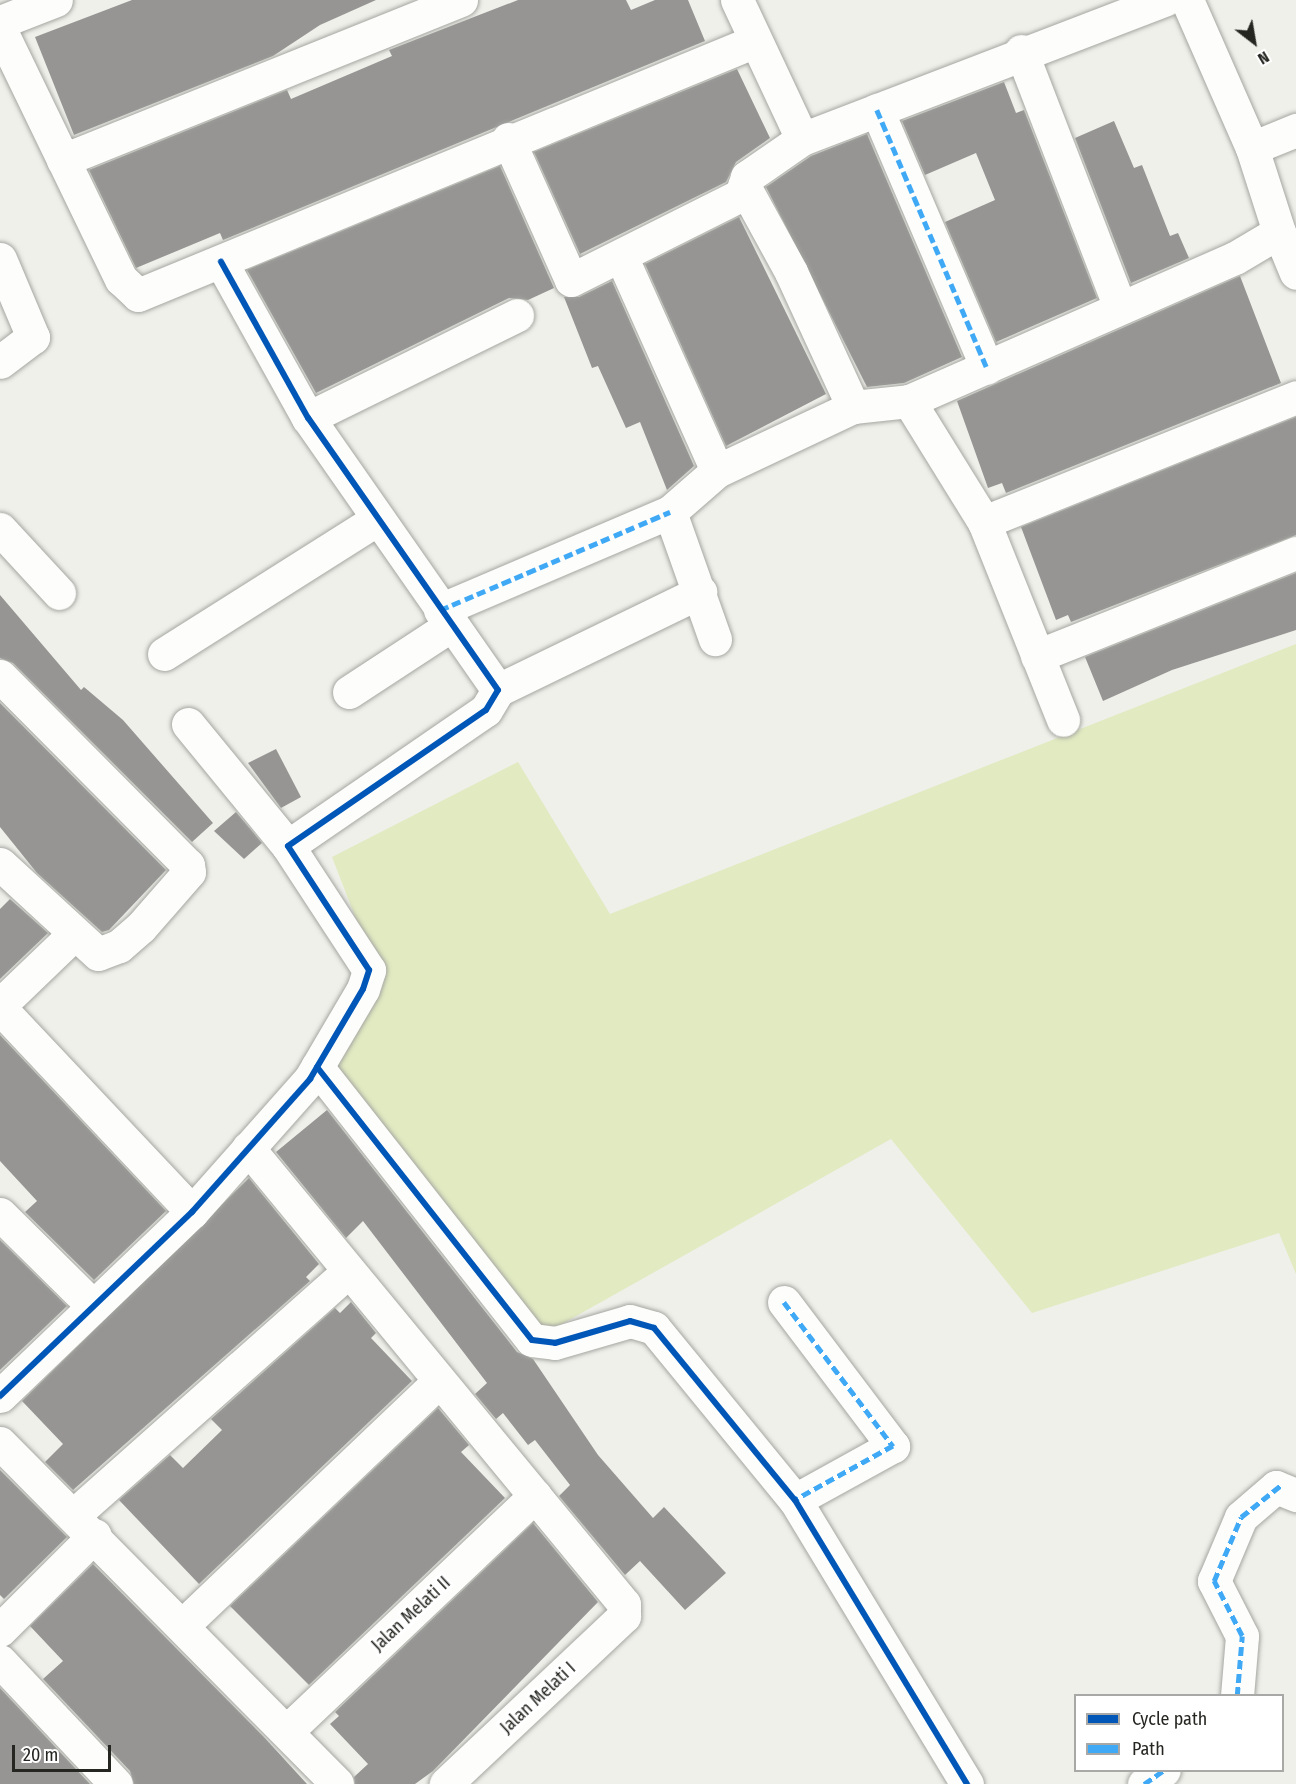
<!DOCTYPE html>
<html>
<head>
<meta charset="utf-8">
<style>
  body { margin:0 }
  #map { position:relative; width:1296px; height:1784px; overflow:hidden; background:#eff0ea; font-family:"Fira Sans Condensed",sans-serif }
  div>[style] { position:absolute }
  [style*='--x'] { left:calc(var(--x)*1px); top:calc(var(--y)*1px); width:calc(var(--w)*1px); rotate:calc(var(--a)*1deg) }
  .green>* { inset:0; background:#e1eac1 }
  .building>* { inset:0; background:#969594 }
  .roads { filter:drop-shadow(0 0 2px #a5a6a1) drop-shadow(0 0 2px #a5a6a1) }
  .minor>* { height:33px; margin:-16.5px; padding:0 16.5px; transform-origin:16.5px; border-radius:16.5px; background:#fdfdfc }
  .quiet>* { height:4.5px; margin-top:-2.25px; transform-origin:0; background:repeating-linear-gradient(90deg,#3fa9f5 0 9px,transparent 0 13.5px) }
  .cycleway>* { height:6px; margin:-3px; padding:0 3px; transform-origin:3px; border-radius:3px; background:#0057b8 }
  span { translate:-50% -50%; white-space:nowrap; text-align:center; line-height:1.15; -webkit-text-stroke:6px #fff; paint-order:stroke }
  .street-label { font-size:18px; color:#252621 }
  .legend { position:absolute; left:1074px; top:1694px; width:210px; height:78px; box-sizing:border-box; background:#fff; border:2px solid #a8a8a6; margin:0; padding:8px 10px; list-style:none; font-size:18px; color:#252621 }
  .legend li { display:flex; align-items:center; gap:12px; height:30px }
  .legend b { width:30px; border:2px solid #a8a8a6 }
  .north { position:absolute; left:1224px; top:12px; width:60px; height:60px; -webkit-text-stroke:4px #fff; paint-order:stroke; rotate:149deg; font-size:16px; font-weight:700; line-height:24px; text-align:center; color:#252621 }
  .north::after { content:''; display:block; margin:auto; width:21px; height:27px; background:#252621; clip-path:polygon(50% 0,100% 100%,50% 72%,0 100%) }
  .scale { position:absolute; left:12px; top:1745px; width:99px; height:27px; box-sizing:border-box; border:3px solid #252621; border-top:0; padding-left:8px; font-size:18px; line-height:21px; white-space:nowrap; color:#252621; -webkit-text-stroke:4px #fff; paint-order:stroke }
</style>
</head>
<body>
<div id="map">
  <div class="green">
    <div style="clip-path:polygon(1296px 644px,1296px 1274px,1279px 1233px,1032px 1313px,891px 1139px,539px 1337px,319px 1051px,380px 981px,332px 857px,518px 762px,610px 914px)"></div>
  </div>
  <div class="building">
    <div style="clip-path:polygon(132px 0,376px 0,320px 25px,273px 56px,74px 135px,35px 37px)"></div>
    <div style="clip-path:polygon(518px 0,626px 0,631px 10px,655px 0,688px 0,705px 41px,223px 240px,220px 233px,136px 268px,89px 170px,287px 90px,291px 99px,392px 56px,389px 50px)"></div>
    <div style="clip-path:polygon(737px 69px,770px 138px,736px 162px,726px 182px,580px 254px,534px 152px)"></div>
    <div style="clip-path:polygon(1004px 82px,1016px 113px,1024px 110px,1097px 298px,996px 342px,945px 222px,995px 200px,976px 153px,925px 175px,902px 121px)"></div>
    <div style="clip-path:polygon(1114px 121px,1134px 168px,1142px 165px,1170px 236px,1178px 233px,1189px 258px,1131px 283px,1075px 138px)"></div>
    <div style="clip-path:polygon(867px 134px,962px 357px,904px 383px,867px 387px,766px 187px,811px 156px)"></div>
    <div style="clip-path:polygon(500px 166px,554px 288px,528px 300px,509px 298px,316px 393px,247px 270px)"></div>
    <div style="clip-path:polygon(739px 217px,826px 394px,726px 446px,645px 264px)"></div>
    <div style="clip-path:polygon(1240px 276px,1281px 383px,1006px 493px,1002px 483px,988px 488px,957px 401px)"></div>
    <div style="clip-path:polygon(612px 281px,694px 466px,667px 490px,640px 422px,626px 428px,598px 366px,592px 368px,564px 297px,579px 297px)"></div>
    <div style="clip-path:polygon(1296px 417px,1296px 535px,1071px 622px,1068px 615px,1056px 620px,1021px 527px)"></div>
    <div style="clip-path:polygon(1296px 573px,1296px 630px,1172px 670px,1103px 701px,1085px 657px)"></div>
    <div style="clip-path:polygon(0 595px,81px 690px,84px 687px,123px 720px,213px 823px,192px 842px,13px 663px,0 658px)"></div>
    <div style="clip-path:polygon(0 703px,166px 870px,109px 930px,102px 932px,37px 873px,0 827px)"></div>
    <div style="clip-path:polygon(276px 749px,301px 797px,281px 808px,248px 763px)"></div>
    <div style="clip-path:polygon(236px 812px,262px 843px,244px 859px,214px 831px)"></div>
    <div style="clip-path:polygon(10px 899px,48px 933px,0 979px,0 909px)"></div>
    <div style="clip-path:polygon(0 1035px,166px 1211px,94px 1280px,25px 1212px,37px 1201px,0 1161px)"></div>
    <div style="clip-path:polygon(327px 1110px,517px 1352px,533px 1359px,598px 1455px,653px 1518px,664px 1507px,726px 1573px,685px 1610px,640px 1561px,625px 1575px,559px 1496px,570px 1485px,535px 1440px,528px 1445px,503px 1413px,496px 1419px,475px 1394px,487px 1383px,363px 1221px,346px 1238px,276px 1152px)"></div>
    <div style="clip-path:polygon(249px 1178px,319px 1264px,306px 1277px,310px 1281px,73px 1490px,45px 1462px,63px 1444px,22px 1401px)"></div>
    <div style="clip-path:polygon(0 1240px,67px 1306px,0 1370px)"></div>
    <div style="clip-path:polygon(351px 1302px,376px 1333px,371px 1338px,412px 1381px,199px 1584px,119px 1500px,170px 1455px,183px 1468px,222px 1430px,211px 1419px,335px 1308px,340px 1313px)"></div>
    <div style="clip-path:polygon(438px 1408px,469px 1445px,461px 1452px,505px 1498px,309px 1685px,230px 1606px)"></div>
    <div style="clip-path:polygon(0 1470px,67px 1537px,4px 1599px,0 1595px)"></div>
    <div style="clip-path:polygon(533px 1523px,598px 1602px,433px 1771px,415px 1784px,355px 1784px,354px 1777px,368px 1764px,330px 1724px,339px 1716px,335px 1712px)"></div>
    <div style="clip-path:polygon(93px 1564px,263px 1736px,307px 1784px,134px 1784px,130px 1771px,43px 1679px,63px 1661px,30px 1626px)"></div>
    <div style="clip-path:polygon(0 1688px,90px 1784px,0 1784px)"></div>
  </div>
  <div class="roads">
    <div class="minor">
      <div style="--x:737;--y:0;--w:153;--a:64.9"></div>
      <div style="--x:802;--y:139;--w:67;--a:145.4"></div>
      <div style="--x:747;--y:177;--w:9;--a:108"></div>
      <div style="--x:744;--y:186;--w:98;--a:61.3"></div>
      <div style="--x:791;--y:272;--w:149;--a:65.3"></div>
      <div style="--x:853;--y:407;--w:56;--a:-6.1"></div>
      <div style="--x:909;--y:401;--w:142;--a:58.2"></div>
      <div style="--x:984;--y:522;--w:213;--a:68.2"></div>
      <div style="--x:0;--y:22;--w:60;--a:-21.4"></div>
      <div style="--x:0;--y:29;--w:278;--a:64.2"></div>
      <div style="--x:121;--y:279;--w:23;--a:43"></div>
      <div style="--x:138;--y:295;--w:665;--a:-22.36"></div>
      <div style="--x:1021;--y:51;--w:274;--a:68.9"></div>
      <div style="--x:877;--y:110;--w:280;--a:66.9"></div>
      <div style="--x:508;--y:139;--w:154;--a:65.9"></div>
      <div style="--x:571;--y:280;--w:197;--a:-26.6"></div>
      <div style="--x:802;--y:139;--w:389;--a:-21"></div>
      <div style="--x:1252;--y:148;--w:48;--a:-22.2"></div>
      <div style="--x:63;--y:160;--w:429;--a:-21.9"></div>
      <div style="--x:1279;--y:232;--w:44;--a:67.5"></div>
      <div style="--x:621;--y:256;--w:235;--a:65.9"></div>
      <div style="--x:0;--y:259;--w:85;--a:67.1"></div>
      <div style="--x:33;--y:337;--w:41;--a:142.9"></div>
      <div style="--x:909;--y:401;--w:356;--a:-23.7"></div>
      <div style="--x:1235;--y:258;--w:51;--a:-30.6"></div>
      <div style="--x:1279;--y:232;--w:88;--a:-107.8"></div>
      <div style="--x:1252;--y:148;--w:162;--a:-113.7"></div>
      <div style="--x:308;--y:418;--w:233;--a:-26.2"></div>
      <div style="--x:670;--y:512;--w:135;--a:70.5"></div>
      <div style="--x:984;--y:522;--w:336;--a:-21.8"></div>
      <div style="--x:0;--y:529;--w:87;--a:47.3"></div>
      <div style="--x:440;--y:610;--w:250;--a:-23.1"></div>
      <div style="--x:670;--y:512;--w:62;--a:-41.1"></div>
      <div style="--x:717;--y:471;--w:150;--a:-25.2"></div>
      <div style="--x:164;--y:654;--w:251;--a:-32.3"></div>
      <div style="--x:1037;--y:656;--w:279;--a:-21.7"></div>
      <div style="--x:0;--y:676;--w:267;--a:45.2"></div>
      <div style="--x:188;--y:865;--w:7;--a:82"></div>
      <div style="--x:189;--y:872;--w:73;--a:131.1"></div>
      <div style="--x:141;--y:927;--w:29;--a:139"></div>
      <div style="--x:119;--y:946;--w:22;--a:159"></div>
      <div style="--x:98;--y:954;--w:133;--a:-137.4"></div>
      <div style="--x:498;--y:690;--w:225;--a:-25.9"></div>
      <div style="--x:349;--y:692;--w:121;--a:-33.2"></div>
      <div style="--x:188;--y:724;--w:158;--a:50.7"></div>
      <div style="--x:0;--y:1005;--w:103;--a:-43.8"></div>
      <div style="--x:0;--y:1008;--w:280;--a:46.7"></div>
      <div style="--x:317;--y:1067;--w:347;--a:51.8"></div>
      <div style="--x:532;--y:1340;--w:23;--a:7"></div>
      <div style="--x:555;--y:1343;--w:78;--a:-16.3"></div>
      <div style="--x:630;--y:1321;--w:25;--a:16"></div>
      <div style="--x:654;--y:1328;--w:222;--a:50.7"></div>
      <div style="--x:795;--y:1500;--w:332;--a:58.8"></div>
      <div style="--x:248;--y:1148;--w:591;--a:50.49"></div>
      <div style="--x:624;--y:1604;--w:12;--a:90"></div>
      <div style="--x:624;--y:1616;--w:245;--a:136.7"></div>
      <div style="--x:0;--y:1214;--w:131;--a:44.7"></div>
      <div style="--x:784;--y:1302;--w:181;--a:52.9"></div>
      <div style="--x:893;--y:1446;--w:112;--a:151.1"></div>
      <div style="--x:0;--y:1396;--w:266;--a:-43.8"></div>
      <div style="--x:192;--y:1212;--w:178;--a:-48.4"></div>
      <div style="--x:310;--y:1079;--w:104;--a:-59.5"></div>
      <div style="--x:363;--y:989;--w:20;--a:-72"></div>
      <div style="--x:369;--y:970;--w:148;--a:-123.2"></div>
      <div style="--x:288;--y:846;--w:240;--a:-34.5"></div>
      <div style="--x:486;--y:710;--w:23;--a:-59"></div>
      <div style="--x:498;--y:690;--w:332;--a:-124.9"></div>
      <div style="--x:308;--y:418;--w:179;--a:-119.1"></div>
      <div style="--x:0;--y:1443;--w:479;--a:45.3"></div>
      <div style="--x:75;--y:1514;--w:366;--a:-41.6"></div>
      <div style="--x:183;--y:1625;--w:352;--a:-43.6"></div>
      <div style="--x:0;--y:1630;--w:134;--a:-45"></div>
      <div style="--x:0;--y:1661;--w:169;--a:46.7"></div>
      <div style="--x:1237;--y:1696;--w:60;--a:-85.2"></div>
      <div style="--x:1242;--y:1636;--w:62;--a:-117"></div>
      <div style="--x:1214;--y:1581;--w:69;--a:-67.1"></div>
      <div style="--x:1241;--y:1517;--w:46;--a:-40.6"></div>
      <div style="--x:1276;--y:1487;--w:22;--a:22"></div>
      <div style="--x:287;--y:1731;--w:342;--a:-43.5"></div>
      <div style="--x:1144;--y:1784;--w:24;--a:-35"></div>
    </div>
  </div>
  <div class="quiet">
    <div style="--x:877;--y:110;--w:280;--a:66.9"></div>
    <div style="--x:440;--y:610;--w:250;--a:-23.1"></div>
    <div style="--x:784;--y:1302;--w:181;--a:52.9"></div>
    <div style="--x:893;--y:1446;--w:112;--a:151.1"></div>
    <div style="--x:1237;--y:1696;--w:60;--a:-85.2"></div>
    <div style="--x:1242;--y:1636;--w:62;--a:-117"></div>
    <div style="--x:1214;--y:1581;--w:69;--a:-67.1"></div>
    <div style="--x:1241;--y:1517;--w:50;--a:-38.5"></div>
    <div style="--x:1144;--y:1784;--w:24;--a:-35"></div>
  </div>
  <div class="cycleway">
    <div style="--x:317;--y:1067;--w:347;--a:51.8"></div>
    <div style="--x:532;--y:1340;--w:23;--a:7"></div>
    <div style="--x:555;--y:1343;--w:78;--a:-16.3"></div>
    <div style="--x:630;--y:1321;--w:25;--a:16"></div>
    <div style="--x:654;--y:1328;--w:222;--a:50.7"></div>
    <div style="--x:795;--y:1500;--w:332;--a:58.8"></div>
    <div style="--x:0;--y:1396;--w:266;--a:-43.8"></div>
    <div style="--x:192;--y:1212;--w:178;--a:-48.4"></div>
    <div style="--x:310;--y:1079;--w:104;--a:-59.5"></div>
    <div style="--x:363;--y:989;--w:20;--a:-72"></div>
    <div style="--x:369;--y:970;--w:148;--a:-123.2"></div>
    <div style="--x:288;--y:846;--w:240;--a:-34.5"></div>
    <div style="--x:486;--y:710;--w:23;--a:-59"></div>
    <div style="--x:498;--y:690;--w:332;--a:-124.9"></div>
    <div style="--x:308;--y:418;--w:179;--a:-119.1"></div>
  </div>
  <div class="street-label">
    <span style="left:411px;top:1614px;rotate:-43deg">Jalan Melati II</span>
    <span style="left:538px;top:1698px;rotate:-43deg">Jalan Melati I</span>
  </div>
  <ul class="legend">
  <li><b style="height:8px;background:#0057b8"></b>Cycle path</li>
  <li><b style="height:8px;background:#3fa9f5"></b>Path</li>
  </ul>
  <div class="north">N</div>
  <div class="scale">20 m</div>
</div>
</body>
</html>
